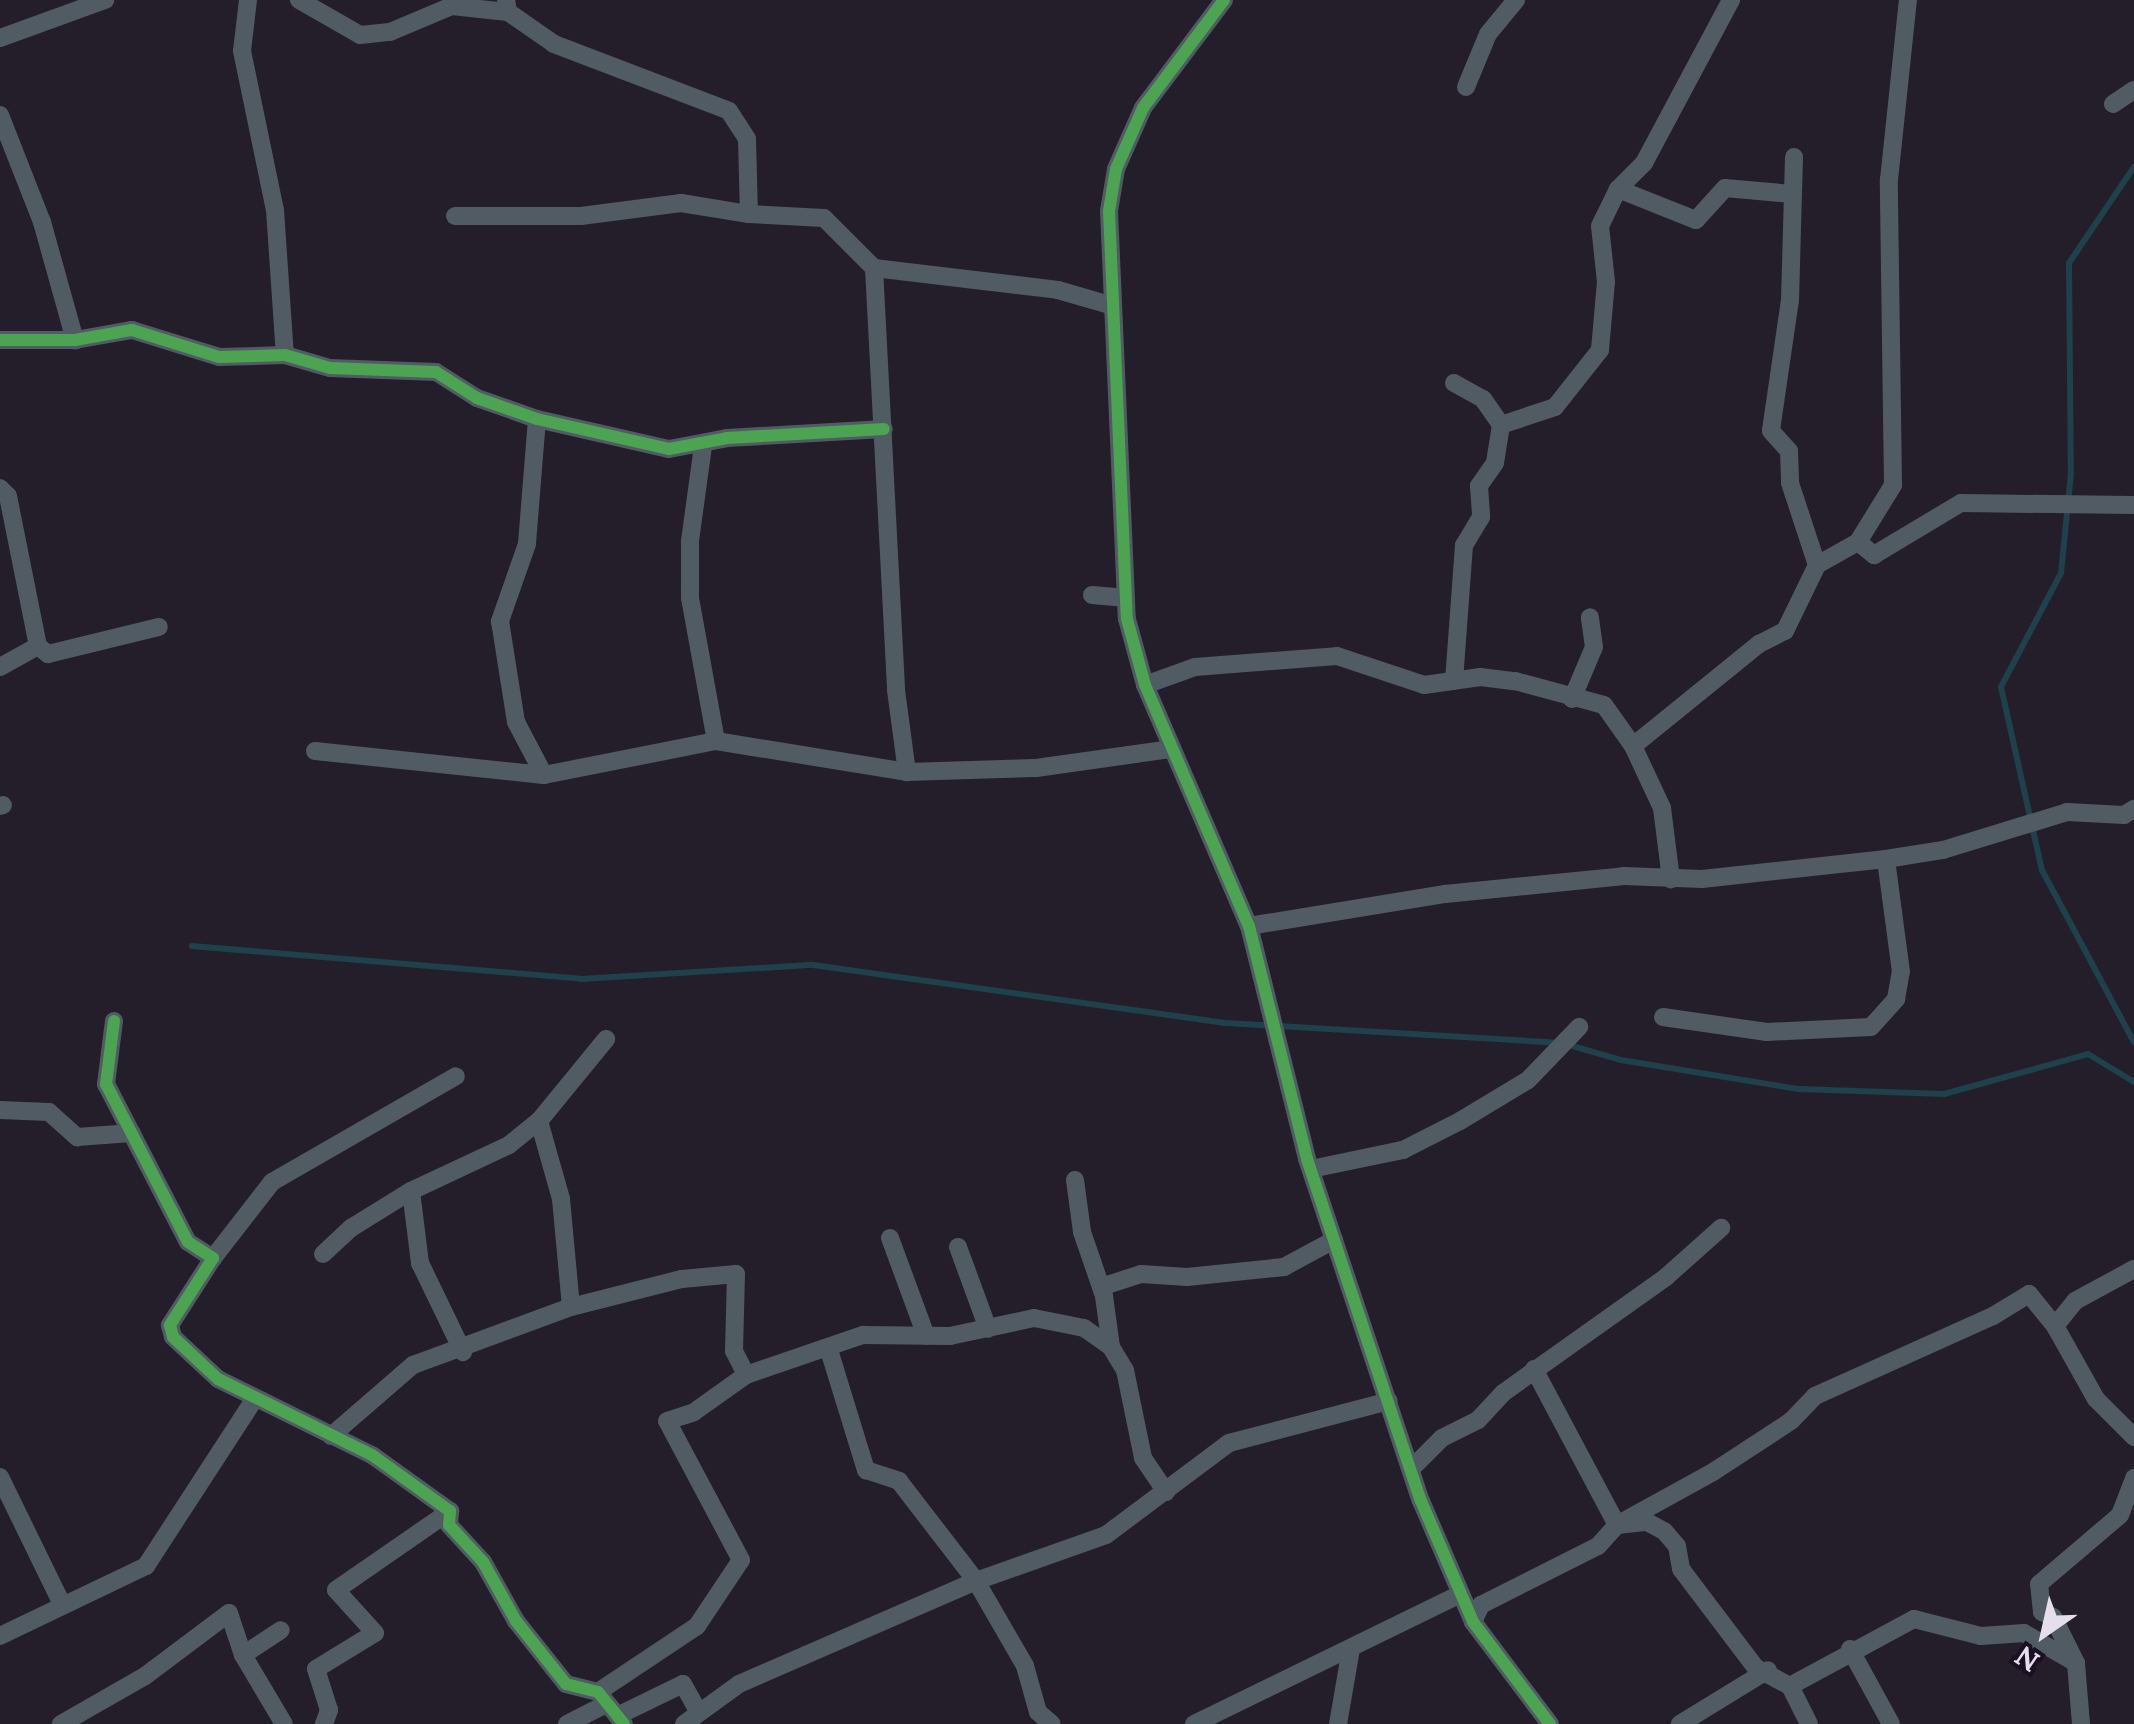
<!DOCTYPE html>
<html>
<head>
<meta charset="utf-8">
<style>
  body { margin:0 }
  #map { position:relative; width:2134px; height:1724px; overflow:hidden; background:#231e29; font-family:Lora,serif }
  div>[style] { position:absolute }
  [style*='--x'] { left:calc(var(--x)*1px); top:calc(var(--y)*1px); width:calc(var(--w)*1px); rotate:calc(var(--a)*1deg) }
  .stream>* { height:6px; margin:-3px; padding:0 3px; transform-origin:3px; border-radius:3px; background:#1e414b }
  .minor>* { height:18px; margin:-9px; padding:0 9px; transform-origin:9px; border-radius:9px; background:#515b63 }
  .cycleway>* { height:12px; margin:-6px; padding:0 6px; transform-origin:6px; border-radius:6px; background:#4ca352 }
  span { translate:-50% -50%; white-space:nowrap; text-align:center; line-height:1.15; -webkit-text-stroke:8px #1b1023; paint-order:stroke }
  .north { position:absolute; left:1994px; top:1584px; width:100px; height:100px; -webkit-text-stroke:8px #1b1023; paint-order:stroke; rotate:214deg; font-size:28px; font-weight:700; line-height:40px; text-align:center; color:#e5deec }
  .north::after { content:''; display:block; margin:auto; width:35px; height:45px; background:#e5deec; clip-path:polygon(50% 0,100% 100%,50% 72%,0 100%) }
</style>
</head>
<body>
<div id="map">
  <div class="stream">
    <div style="--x:2134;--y:167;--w:116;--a:124.1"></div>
    <div style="--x:2069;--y:263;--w:210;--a:89.5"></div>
    <div style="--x:2071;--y:473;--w:100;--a:95.7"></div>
    <div style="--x:2061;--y:573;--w:129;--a:117.8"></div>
    <div style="--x:2001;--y:687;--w:188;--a:77.4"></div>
    <div style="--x:2042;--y:870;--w:195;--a:61.9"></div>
    <div style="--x:192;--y:946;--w:390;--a:4.8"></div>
    <div style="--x:581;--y:979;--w:232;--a:-3.5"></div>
    <div style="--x:813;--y:965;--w:418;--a:8"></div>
    <div style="--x:1227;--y:1023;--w:336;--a:3.4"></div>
    <div style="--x:1562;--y:1043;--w:61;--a:16.1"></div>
    <div style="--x:1621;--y:1060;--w:180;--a:9.3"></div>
    <div style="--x:1799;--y:1089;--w:145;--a:2"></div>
    <div style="--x:1944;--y:1094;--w:149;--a:-15.5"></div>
    <div style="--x:2088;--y:1054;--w:54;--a:31.3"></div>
  </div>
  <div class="minor">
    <div style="--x:248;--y:0;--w:51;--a:96.7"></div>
    <div style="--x:242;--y:51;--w:162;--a:78.3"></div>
    <div style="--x:275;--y:210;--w:145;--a:86.1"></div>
    <div style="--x:299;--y:0;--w:70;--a:29.8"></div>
    <div style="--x:360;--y:35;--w:30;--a:-6"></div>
    <div style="--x:390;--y:32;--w:67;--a:-22.8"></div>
    <div style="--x:452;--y:6;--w:56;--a:6.1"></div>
    <div style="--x:508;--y:12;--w:12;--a:-99"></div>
    <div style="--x:1224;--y:0;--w:135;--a:126.9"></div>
    <div style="--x:1143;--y:108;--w:67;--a:113.9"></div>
    <div style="--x:1116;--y:169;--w:43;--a:99.5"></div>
    <div style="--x:1109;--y:211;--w:408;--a:87.5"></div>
    <div style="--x:1127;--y:619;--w:68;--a:74.7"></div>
    <div style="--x:1145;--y:685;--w:262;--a:66.7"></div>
    <div style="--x:1249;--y:926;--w:240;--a:76"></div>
    <div style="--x:1307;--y:1159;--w:360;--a:71.6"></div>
    <div style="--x:1421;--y:1501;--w:132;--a:66.7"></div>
    <div style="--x:1473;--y:1622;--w:128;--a:53"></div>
    <div style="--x:508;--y:12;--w:56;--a:34.8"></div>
    <div style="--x:554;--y:44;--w:187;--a:20.9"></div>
    <div style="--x:729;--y:111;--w:33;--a:57"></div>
    <div style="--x:747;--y:139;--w:75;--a:88.5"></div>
    <div style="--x:749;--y:214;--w:75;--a:3.1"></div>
    <div style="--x:824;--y:218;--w:71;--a:45"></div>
    <div style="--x:874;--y:268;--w:185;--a:6.8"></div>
    <div style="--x:1058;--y:290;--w:57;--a:16.2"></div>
    <div style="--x:0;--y:38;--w:112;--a:-19.9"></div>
    <div style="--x:1466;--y:87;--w:57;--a:-67.5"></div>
    <div style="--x:1488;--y:34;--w:44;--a:-50.5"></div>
    <div style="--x:2113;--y:104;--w:25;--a:-34"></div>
    <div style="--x:0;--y:115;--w:115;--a:68.6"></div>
    <div style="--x:42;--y:222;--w:123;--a:74.4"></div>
    <div style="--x:1794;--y:157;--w:143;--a:91.6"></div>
    <div style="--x:1790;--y:300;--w:132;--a:98.3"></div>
    <div style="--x:1771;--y:431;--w:27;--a:48"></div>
    <div style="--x:1789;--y:451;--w:32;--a:88"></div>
    <div style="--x:1790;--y:483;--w:86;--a:71.8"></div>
    <div style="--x:1618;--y:189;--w:37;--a:-45"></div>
    <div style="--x:1644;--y:163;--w:185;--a:-61.9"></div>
    <div style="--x:455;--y:216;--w:126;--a:0"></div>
    <div style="--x:581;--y:216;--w:101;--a:-7.4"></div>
    <div style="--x:681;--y:203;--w:69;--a:9.2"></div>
    <div style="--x:874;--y:268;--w:423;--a:87"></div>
    <div style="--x:896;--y:690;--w:83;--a:82.4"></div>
    <div style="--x:0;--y:340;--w:75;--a:0"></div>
    <div style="--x:75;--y:340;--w:58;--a:-10"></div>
    <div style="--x:132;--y:330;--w:91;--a:17.2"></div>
    <div style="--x:219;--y:357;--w:66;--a:-1.7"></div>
    <div style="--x:285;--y:355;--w:47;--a:16.1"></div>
    <div style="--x:330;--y:368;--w:106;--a:2.2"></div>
    <div style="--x:436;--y:372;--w:49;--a:32.4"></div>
    <div style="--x:477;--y:398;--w:64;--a:19.3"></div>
    <div style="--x:537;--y:419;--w:135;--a:12.8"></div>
    <div style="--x:669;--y:449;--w:59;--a:-10.7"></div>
    <div style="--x:727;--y:438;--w:157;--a:-3.3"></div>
    <div style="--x:1454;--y:383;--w:33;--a:29"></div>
    <div style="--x:1483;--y:399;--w:32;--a:55"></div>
    <div style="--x:1501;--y:425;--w:38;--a:99"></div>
    <div style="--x:1495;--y:463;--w:28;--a:125"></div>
    <div style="--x:1479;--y:486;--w:31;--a:86"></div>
    <div style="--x:1481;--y:517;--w:33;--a:121"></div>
    <div style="--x:1464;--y:545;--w:136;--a:94.2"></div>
    <div style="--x:537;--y:419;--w:125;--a:94.6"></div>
    <div style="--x:527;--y:544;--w:82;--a:109.3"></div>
    <div style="--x:500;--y:621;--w:102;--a:81"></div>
    <div style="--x:516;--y:722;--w:60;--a:62.2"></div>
    <div style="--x:1501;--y:425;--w:57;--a:-18.4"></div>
    <div style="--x:1555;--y:407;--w:73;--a:-51.7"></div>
    <div style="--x:1600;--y:350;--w:68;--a:-85"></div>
    <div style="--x:1606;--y:282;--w:56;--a:-96.1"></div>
    <div style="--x:1600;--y:226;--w:41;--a:-64.1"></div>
    <div style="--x:1618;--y:189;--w:84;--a:21.7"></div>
    <div style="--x:1696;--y:220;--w:43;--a:-47.8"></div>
    <div style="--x:1725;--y:188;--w:67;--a:5.1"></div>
    <div style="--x:703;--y:446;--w:96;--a:97.8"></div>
    <div style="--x:690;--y:541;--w:57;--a:90"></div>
    <div style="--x:690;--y:598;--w:145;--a:79.7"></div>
    <div style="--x:0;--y:488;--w:11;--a:45"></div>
    <div style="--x:8;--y:496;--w:153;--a:78.7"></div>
    <div style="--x:1858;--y:542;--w:21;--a:39"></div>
    <div style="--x:1874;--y:555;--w:101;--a:-30.9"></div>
    <div style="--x:1961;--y:503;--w:173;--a:0.7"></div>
    <div style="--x:1092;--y:595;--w:32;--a:5"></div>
    <div style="--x:0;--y:667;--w:43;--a:-28.9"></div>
    <div style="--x:38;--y:646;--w:13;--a:39"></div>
    <div style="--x:48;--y:654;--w:114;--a:-13.7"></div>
    <div style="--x:1145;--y:685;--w:53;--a:-19.8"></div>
    <div style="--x:1195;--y:667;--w:142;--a:-4.4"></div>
    <div style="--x:1337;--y:656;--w:92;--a:18.4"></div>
    <div style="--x:1424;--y:685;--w:57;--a:-8.1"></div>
    <div style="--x:1480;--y:677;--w:35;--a:7"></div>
    <div style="--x:1515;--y:681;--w:92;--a:15.1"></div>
    <div style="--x:1604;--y:705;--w:50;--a:54.7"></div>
    <div style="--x:1633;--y:746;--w:68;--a:64.9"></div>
    <div style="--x:1662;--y:808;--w:72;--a:82.8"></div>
    <div style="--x:1572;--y:699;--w:56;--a:-67.1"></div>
    <div style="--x:1594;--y:647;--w:30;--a:-98"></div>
    <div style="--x:1633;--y:746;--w:162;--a:-39"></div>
    <div style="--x:1759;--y:644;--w:29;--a:-27"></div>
    <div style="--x:1785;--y:631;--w:73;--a:-64.1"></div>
    <div style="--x:1817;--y:565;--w:47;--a:-29.3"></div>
    <div style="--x:1858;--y:542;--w:67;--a:-58.4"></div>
    <div style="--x:1893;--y:485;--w:305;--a:-90.8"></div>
    <div style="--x:1889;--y:180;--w:181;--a:-84"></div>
    <div style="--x:315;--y:751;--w:230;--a:6"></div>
    <div style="--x:544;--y:775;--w:175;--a:-11.2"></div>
    <div style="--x:716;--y:741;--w:193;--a:9.2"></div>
    <div style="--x:907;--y:772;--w:129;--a:-1.8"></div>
    <div style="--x:1036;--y:768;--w:137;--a:-8"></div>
    <div style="--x:0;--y:806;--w:3;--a:-18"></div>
    <div style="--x:1249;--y:926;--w:199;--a:-9.3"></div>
    <div style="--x:1445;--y:894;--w:180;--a:-5.7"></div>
    <div style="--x:1624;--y:876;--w:78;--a:2.2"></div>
    <div style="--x:1702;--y:879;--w:185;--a:-6.2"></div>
    <div style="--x:1886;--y:859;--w:58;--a:-9"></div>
    <div style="--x:1943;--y:850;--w:130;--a:-17"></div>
    <div style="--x:2067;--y:812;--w:57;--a:3"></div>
    <div style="--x:2124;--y:815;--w:12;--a:-31"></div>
    <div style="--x:1663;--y:1017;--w:105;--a:8.2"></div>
    <div style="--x:1767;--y:1032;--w:104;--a:-2.8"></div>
    <div style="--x:1871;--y:1027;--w:38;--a:-48"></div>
    <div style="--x:1896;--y:999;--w:27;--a:-80"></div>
    <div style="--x:1901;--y:972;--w:114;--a:-97.6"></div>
    <div style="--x:114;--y:1021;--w:64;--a:97.2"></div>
    <div style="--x:106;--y:1084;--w:178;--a:62.6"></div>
    <div style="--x:188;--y:1242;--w:30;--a:33"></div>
    <div style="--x:213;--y:1258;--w:80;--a:122.7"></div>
    <div style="--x:170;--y:1325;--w:12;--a:76"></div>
    <div style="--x:173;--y:1337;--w:62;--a:43"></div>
    <div style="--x:218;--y:1379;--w:172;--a:26.3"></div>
    <div style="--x:372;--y:1455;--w:96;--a:35.7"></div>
    <div style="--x:450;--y:1511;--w:14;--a:94"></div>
    <div style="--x:449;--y:1525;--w:50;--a:47.4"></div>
    <div style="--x:483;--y:1562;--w:68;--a:60.8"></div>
    <div style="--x:516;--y:1621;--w:80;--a:51.6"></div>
    <div style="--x:566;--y:1684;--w:33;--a:14"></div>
    <div style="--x:598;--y:1692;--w:41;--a:50.9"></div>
    <div style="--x:0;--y:1110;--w:49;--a:2.3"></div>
    <div style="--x:49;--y:1112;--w:38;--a:42"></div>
    <div style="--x:77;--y:1137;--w:55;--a:-4.2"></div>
    <div style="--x:539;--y:1121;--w:81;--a:74.2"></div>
    <div style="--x:561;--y:1199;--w:108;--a:84.7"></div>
    <div style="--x:1311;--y:1169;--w:94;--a:-11.7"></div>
    <div style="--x:1403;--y:1150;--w:64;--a:-27"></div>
    <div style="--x:1460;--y:1121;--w:79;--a:-31.1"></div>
    <div style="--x:1528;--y:1080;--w:74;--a:-46.1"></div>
    <div style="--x:1075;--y:1180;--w:52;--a:82.3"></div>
    <div style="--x:1082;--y:1232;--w:68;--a:71"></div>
    <div style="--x:1104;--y:1296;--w:51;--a:82.2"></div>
    <div style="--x:1111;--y:1347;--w:27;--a:59"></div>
    <div style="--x:1125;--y:1370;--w:90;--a:78.4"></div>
    <div style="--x:1143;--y:1458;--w:41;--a:55.9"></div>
    <div style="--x:411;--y:1191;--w:73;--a:82.9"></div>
    <div style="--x:420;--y:1263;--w:99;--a:64.2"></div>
    <div style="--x:890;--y:1238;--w:104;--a:69.8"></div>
    <div style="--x:958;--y:1247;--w:87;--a:69.9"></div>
    <div style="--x:323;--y:1254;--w:38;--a:-43"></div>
    <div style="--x:351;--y:1228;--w:70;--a:-31.7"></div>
    <div style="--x:411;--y:1191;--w:108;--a:-25.1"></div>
    <div style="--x:509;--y:1145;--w:38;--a:-39"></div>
    <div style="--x:539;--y:1121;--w:106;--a:-50.7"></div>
    <div style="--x:213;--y:1258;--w:96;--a:-52.2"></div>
    <div style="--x:272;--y:1182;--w:212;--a:-29.9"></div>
    <div style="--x:1101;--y:1287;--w:42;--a:-18"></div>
    <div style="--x:1141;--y:1274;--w:46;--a:3.7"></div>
    <div style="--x:1187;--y:1277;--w:98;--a:-5.9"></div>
    <div style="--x:1284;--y:1267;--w:57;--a:-28.4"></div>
    <div style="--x:2055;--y:1326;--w:84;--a:60.7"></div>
    <div style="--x:2096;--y:1399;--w:54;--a:45"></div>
    <div style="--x:829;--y:1350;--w:126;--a:72.9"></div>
    <div style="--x:866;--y:1470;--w:35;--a:18"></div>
    <div style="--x:899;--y:1481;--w:126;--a:52.4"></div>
    <div style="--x:976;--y:1581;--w:98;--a:60"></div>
    <div style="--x:1025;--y:1666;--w:48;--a:74.2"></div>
    <div style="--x:1038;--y:1712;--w:18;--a:41"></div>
    <div style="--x:1534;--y:1369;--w:177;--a:62"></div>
    <div style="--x:1617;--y:1525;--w:30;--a:-6"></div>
    <div style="--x:1647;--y:1522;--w:19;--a:28"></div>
    <div style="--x:1664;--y:1531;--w:20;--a:49"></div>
    <div style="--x:1677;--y:1546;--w:23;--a:80"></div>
    <div style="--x:1681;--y:1569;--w:124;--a:52.9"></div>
    <div style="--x:1756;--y:1668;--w:38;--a:28"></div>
    <div style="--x:1790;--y:1686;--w:42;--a:63.4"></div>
    <div style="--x:331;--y:1436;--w:108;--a:-40.9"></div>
    <div style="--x:413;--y:1365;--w:168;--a:-20.2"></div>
    <div style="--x:571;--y:1307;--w:114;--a:-14.2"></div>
    <div style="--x:682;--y:1279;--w:54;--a:-5.3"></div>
    <div style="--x:736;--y:1274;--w:77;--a:91.5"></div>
    <div style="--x:734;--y:1351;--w:27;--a:63"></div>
    <div style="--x:1411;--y:1469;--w:44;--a:-45"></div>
    <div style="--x:1442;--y:1438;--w:40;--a:-26.6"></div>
    <div style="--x:1478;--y:1420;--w:37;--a:-47"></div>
    <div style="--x:1503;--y:1393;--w:200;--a:-35.4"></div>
    <div style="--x:1666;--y:1277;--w:74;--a:-41.7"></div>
    <div style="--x:0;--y:1477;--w:141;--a:64"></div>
    <div style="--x:1473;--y:1622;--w:19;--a:-65"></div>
    <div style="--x:1481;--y:1605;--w:131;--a:-26.8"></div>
    <div style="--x:1598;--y:1546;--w:28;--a:-48"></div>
    <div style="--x:1617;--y:1525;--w:110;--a:-28.9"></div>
    <div style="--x:1713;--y:1472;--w:93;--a:-33.2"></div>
    <div style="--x:1791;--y:1421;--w:35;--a:-46"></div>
    <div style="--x:1815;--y:1396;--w:195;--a:-24.2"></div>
    <div style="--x:1993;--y:1316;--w:42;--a:-31.4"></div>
    <div style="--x:2029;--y:1294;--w:41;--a:50.9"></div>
    <div style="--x:2055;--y:1326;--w:32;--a:-51"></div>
    <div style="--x:2075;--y:1301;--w:67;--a:-28.5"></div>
    <div style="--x:0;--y:1636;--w:162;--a:-25.6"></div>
    <div style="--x:146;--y:1566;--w:197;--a:-57"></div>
    <div style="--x:1850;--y:1649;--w:85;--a:61.3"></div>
    <div style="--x:243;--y:1655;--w:45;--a:-33.3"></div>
    <div style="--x:1790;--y:1686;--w:141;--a:-28.4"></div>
    <div style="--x:1914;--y:1619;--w:69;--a:14.2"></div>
    <div style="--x:1981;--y:1636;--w:43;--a:-4"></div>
    <div style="--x:2024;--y:1633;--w:60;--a:30"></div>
    <div style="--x:598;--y:1692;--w:119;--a:-33.7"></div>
    <div style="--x:697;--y:1626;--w:79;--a:-56.3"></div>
    <div style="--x:741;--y:1560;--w:157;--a:-118"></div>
    <div style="--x:667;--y:1421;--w:28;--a:-18"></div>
    <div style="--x:694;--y:1412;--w:64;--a:-35.4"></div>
    <div style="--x:746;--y:1375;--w:124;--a:-18.9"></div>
    <div style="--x:863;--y:1335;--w:87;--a:0.7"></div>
    <div style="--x:950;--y:1336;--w:86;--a:-12.1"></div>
    <div style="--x:1034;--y:1318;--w:51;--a:11.3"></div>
    <div style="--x:1084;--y:1328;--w:33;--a:35"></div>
    <div style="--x:617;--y:1716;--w:73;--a:-25.9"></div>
    <div style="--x:683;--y:1684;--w:33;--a:61"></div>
    <div style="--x:61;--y:1724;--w:97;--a:-29.7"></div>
    <div style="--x:145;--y:1676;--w:105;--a:-36.9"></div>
    <div style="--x:229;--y:1613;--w:44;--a:71.6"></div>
    <div style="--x:243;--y:1655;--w:80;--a:59.3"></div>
    <div style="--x:324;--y:1724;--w:15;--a:-70"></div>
    <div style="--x:329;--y:1710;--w:43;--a:-107.6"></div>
    <div style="--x:316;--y:1669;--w:69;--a:-31.4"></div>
    <div style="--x:375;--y:1633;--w:58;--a:-132.2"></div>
    <div style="--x:336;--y:1590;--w:139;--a:-34.7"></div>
    <div style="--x:567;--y:1724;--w:44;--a:-27.1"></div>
    <div style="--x:684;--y:1724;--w:68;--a:-36"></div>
    <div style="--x:739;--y:1684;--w:258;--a:-23.5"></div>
    <div style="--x:976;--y:1581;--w:138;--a:-19.5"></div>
    <div style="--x:1106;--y:1535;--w:154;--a:-36.8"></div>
    <div style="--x:1229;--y:1443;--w:165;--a:-14.7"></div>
    <div style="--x:1194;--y:1724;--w:295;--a:-26"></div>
    <div style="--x:1338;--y:1724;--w:76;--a:-80.2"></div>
    <div style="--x:1680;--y:1724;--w:103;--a:-31.5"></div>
    <div style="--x:2081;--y:1724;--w:61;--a:-94.7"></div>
    <div style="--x:2076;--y:1663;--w:51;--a:-116.6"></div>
    <div style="--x:2053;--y:1617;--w:12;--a:-156"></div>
    <div style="--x:2042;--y:1612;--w:28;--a:-96"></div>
    <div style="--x:2039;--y:1584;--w:106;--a:-40.4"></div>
    <div style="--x:2120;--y:1515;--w:40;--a:-69"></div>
  </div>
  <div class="cycleway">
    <div style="--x:1224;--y:0;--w:135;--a:126.9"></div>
    <div style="--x:1143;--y:108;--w:67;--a:113.9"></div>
    <div style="--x:1116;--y:169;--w:43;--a:99.5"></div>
    <div style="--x:1109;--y:211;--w:408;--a:87.5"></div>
    <div style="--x:1127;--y:619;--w:68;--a:74.7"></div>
    <div style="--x:1145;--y:685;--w:262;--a:66.7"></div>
    <div style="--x:1249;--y:926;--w:240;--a:76"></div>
    <div style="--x:1307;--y:1159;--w:360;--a:71.6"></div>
    <div style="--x:1421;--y:1501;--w:132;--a:66.7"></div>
    <div style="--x:1473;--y:1622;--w:128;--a:53"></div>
    <div style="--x:0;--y:340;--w:75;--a:0"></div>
    <div style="--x:75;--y:340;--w:58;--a:-10"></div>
    <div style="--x:132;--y:330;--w:91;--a:17.2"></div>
    <div style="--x:219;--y:357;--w:66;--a:-1.7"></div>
    <div style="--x:285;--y:355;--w:47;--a:16.1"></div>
    <div style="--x:330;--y:368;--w:106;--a:2.2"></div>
    <div style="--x:436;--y:372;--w:49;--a:32.4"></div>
    <div style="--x:477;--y:398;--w:64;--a:19.3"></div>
    <div style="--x:537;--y:419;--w:135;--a:12.8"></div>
    <div style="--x:669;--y:449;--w:59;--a:-10.7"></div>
    <div style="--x:727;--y:438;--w:157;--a:-3.3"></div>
    <div style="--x:114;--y:1021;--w:64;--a:97.2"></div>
    <div style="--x:106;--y:1084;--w:178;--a:62.6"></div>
    <div style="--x:188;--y:1242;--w:30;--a:33"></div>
    <div style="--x:213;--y:1258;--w:80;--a:122.7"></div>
    <div style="--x:170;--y:1325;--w:12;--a:76"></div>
    <div style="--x:173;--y:1337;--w:62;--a:43"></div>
    <div style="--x:218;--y:1379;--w:172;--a:26.3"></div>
    <div style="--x:372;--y:1455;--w:96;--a:35.7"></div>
    <div style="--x:450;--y:1511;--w:14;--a:94"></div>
    <div style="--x:449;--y:1525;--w:50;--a:47.4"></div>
    <div style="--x:483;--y:1562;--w:68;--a:60.8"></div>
    <div style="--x:516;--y:1621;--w:80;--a:51.6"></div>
    <div style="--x:566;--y:1684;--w:33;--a:14"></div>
    <div style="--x:598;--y:1692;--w:41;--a:50.9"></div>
  </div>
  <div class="north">N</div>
</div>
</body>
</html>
